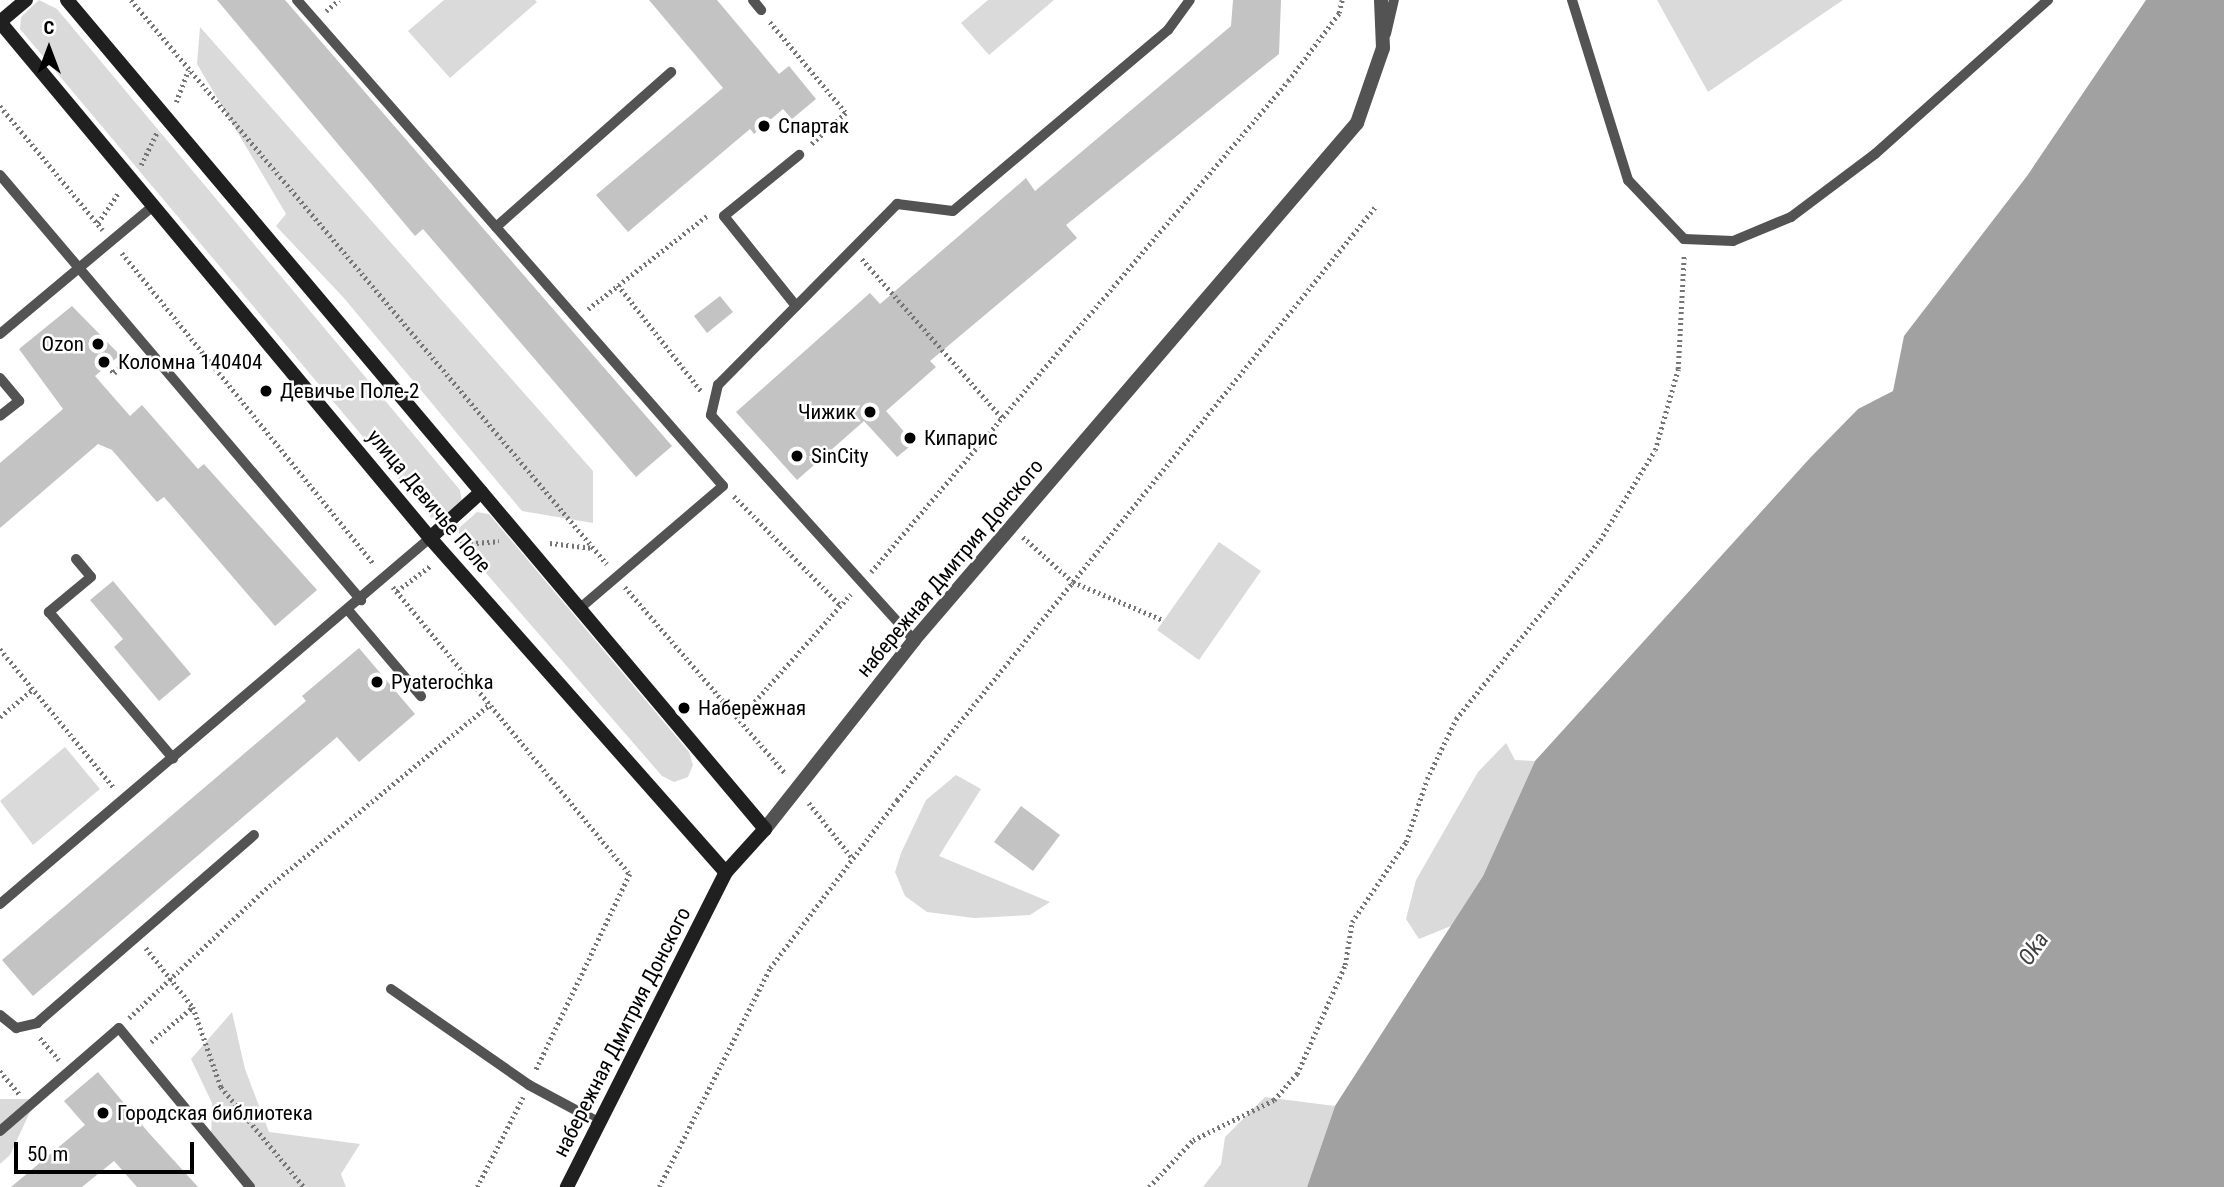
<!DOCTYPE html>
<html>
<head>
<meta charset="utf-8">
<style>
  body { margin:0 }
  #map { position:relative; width:2224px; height:1187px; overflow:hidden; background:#fff; font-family:"Roboto Condensed",sans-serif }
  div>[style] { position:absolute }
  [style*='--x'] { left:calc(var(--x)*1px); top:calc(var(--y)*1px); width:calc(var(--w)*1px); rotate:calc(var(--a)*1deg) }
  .green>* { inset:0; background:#dadada }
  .water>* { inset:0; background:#a1a1a1 }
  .building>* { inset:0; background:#c3c3c3 }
  .path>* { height:4.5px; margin-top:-2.25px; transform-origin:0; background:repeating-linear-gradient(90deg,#757575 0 2px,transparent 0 5.5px) }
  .lane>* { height:10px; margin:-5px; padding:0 5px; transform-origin:5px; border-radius:5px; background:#535353 }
  .street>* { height:14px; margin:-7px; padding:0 7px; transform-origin:7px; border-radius:7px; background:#535353 }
  .secondary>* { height:14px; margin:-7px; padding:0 7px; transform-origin:7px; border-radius:7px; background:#202020 }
  .dots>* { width:19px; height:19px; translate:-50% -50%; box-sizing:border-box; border:4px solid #fff; border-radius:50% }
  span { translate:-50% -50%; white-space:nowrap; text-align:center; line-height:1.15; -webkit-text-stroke:5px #fff; paint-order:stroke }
  .poi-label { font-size:21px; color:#000 }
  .left { translate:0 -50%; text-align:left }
  .right { translate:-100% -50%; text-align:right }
  .street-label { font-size:21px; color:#000 }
  .water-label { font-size:23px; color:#424242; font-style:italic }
  .north { position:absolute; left:14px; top:14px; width:70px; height:70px; -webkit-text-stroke:5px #fff; paint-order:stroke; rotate:0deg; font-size:19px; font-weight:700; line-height:28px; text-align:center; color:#000 }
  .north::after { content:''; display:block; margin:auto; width:24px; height:32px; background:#000; clip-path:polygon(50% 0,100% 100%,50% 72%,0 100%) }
  .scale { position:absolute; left:14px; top:1142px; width:180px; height:32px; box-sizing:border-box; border:4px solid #000; border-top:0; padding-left:9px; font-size:21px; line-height:24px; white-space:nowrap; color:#000; -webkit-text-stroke:5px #fff; paint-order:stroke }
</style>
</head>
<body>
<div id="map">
  <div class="green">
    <div style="clip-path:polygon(39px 0,57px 9px,460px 490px,462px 503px,443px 520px,433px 520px,20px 29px,21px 17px)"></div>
    <div style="clip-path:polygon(444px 0,535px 0,537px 2px,450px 78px,408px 31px)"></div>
    <div style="clip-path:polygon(988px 0,1054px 0,989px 55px,961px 23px)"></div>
    <div style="clip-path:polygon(1657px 0,1843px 0,1708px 92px)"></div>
    <div style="clip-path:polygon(200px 27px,593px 471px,593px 523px,522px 511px,343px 297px,276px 226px,286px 214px,197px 64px)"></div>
    <div style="clip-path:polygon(477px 512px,489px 514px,689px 752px,693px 765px,688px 777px,674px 782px,662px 776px,459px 542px,459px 528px)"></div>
    <div style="clip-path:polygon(1219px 542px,1261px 571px,1199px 660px,1157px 630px)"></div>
    <div style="clip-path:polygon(1506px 743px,1515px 760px,1535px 761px,1483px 876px,1451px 926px,1419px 939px,1406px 919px,1416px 880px,1478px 772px)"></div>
    <div style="clip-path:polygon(65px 747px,100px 789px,33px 845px,0 801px)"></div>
    <div style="clip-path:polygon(956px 775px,981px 789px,939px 856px,1050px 902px,1030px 915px,974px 918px,927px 912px,905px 896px,895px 872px,901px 853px,926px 800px)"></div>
    <div style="clip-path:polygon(232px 1012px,245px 1069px,269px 1132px,360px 1144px,341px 1174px,346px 1187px,251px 1187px,211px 1142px,212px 1103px,191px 1059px)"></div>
    <div style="clip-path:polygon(1265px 1097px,1335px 1106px,1307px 1187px,1203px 1187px,1221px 1164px,1225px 1137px)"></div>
    <div style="clip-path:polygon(0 1099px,36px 1099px,10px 1155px,0 1164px)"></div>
  </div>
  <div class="water">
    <div style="clip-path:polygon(2146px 0,2224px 0,2224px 1187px,1307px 1187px,1335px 1106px,1483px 876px,1535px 761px,1810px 458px,1858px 409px,1893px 391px,1904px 336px,2027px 176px)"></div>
  </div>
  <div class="building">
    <div style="clip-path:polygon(217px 0,285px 0,672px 446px,636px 477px,423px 229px,415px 236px)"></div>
    <div style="clip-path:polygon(649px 0,717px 0,779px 74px,789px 66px,816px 99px,792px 119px,783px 109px,754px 134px,750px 129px,628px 232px,596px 195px,723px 88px)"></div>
    <div style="clip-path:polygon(1233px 0,1281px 0,1279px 54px,1066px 225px,1077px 238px,930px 361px,936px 367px,886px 411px,914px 443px,897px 457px,864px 421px,797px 480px,736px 412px,870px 293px,880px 304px,1026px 178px,1035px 191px,1231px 26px)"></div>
    <div style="clip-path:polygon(720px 296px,733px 312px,707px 333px,694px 316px)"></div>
    <div style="clip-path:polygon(72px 306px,120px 355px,95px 376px,130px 416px,142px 405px,198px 469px,204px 464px,317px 590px,275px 626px,164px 497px,157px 502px,112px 450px,98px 444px,0 528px,0 463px,63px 409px,19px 349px)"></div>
    <div style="clip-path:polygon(113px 581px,191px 674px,159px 701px,114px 647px,123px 639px,90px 600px)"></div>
    <div style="clip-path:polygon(359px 648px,415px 714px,359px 762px,337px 737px,33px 996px,2px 960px,306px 701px,302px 696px)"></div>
    <div style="clip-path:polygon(1021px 806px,1060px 835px,1033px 871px,994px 842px)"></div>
    <div style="clip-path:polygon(98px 1072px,148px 1132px,198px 1187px,137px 1187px,114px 1161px,82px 1187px,11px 1187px,85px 1125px,64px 1101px)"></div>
  </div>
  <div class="path">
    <div style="--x:131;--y:0;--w:738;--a:49.84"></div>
    <div style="--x:326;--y:11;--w:17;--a:-40"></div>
    <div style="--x:770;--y:22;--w:119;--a:50.1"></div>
    <div style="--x:846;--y:113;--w:47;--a:137.6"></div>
    <div style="--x:176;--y:102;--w:34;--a:-69"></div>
    <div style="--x:0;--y:106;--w:161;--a:50.3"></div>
    <div style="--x:141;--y:165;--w:37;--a:-64"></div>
    <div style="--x:98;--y:223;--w:36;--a:-56"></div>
    <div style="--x:122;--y:253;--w:400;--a:51"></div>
    <div style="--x:862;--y:259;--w:212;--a:48.6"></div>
    <div style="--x:618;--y:285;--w:135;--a:51.9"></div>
    <div style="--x:588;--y:309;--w:152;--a:-38.1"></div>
    <div style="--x:108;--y:366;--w:9;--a:49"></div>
    <div style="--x:114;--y:373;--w:25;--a:-42"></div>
    <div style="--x:734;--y:496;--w:153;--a:45.8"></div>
    <div style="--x:1023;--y:537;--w:67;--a:42"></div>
    <div style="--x:1073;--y:582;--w:98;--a:22.9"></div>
    <div style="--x:550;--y:543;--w:43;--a:6.6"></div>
    <div style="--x:460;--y:544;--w:39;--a:-4"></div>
    <div style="--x:871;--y:572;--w:644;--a:-49.66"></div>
    <div style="--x:1288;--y:81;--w:85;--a:-53.1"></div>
    <div style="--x:1339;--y:13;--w:13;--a:-77"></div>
    <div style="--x:393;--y:587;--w:372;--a:50.5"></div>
    <div style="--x:630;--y:874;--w:217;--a:115.6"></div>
    <div style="--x:625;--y:587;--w:247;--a:49.3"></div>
    <div style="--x:397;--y:591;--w:41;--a:-37.1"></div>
    <div style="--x:0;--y:649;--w:180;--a:50.6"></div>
    <div style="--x:0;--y:717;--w:43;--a:-40.3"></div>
    <div style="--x:740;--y:718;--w:166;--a:-48.2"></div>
    <div style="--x:809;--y:803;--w:71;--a:51.8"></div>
    <div style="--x:146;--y:948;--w:75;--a:51.5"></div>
    <div style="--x:193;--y:1007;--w:85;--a:70.7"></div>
    <div style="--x:221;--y:1087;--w:130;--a:50.3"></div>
    <div style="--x:129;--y:1018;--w:182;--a:-43.4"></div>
    <div style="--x:261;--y:893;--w:297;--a:-39.5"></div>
    <div style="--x:40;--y:1038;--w:29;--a:49"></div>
    <div style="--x:151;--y:1042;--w:55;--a:-39.8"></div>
    <div style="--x:0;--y:1071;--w:30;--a:50"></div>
    <div style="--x:477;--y:1187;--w:101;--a:-62.9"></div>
    <div style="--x:659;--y:1187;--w:246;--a:-63.1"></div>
    <div style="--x:770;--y:968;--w:211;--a:-52.9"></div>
    <div style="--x:897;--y:800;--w:762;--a:-51.13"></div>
    <div style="--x:1149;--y:1187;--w:64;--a:-46.9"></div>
    <div style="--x:1193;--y:1140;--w:90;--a:-26.3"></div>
    <div style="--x:1274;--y:1100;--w:35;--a:-49"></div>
    <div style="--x:1297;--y:1074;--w:119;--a:-66.2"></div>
    <div style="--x:1345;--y:965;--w:44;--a:-80.8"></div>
    <div style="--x:1352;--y:922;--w:97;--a:-56"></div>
    <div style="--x:1406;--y:842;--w:66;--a:-71.6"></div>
    <div style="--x:1427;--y:779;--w:67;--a:-64.2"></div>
    <div style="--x:1456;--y:719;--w:230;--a:-51.2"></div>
    <div style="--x:1600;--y:540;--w:105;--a:-58.6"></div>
    <div style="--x:1655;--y:450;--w:84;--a:-74.1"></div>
    <div style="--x:1678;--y:369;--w:114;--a:-87"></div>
  </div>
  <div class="lane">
    <div style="--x:297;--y:0;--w:646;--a:48.76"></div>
    <div style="--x:723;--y:486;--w:189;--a:139.5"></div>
    <div style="--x:753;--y:0;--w:13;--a:51"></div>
    <div style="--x:1572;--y:0;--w:189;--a:72.7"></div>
    <div style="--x:1628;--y:180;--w:81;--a:46.5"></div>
    <div style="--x:1684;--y:239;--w:49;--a:2.3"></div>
    <div style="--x:1733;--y:241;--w:63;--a:-22.5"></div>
    <div style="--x:1791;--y:217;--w:105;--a:-36.9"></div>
    <div style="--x:1875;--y:154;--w:232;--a:-41.7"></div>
    <div style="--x:1386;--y:34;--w:35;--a:-77"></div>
    <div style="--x:0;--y:175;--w:558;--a:49.66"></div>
    <div style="--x:496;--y:227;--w:234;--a:-41.5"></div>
    <div style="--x:796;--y:306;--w:115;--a:-128.7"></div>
    <div style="--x:724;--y:216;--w:97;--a:-39.1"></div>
    <div style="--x:0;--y:334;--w:199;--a:-39.9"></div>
    <div style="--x:0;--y:378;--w:30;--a:50"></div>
    <div style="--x:19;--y:401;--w:24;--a:142"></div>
    <div style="--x:76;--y:559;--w:23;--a:50"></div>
    <div style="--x:91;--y:577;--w:55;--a:140.2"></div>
    <div style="--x:49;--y:612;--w:192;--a:49.7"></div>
    <div style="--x:348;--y:610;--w:113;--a:49.7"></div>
    <div style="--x:914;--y:640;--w:303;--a:-132.1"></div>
    <div style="--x:711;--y:415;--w:31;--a:-77"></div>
    <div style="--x:718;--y:385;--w:255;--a:-45.3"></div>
    <div style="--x:897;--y:204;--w:56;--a:7.1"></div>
    <div style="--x:953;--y:211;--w:281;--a:-40.1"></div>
    <div style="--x:1168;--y:30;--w:37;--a:-54"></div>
    <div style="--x:0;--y:904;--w:565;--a:-40.4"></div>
    <div style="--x:391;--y:989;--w:168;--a:34.8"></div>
    <div style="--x:529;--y:1085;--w:81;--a:28.2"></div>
    <div style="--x:0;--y:1015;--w:21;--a:39"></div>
    <div style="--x:16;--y:1028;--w:22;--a:-13"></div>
    <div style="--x:37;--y:1023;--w:287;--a:-40.9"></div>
    <div style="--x:0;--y:1131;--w:157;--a:-40.9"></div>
    <div style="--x:119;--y:1028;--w:206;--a:50.5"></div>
  </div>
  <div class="street">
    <div style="--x:765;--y:829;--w:241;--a:-51.7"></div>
    <div style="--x:914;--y:640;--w:681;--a:-49.41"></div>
    <div style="--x:1357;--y:123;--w:79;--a:-70.9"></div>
    <div style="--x:1383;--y:48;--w:48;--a:-92.4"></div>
  </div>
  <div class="secondary">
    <div style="--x:26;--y:0;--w:34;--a:140"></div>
    <div style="--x:0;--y:22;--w:672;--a:50.19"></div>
    <div style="--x:430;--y:538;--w:446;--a:48.5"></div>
    <div style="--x:67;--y:0;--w:1084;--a:49.9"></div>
    <div style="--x:765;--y:829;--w:58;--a:132.2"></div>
    <div style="--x:726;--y:872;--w:353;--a:116.8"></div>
    <div style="--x:430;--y:538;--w:69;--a:-42"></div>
  </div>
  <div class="dots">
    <div style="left:764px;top:126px;background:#000"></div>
    <div style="left:98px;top:344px;background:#000"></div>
    <div style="left:104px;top:362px;background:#000"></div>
    <div style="left:266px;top:391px;background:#000"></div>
    <div style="left:870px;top:412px;background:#000"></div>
    <div style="left:910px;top:438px;background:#000"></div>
    <div style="left:797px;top:456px;background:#000"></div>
    <div style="left:377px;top:682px;background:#000"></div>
    <div style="left:684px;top:708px;background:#000"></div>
    <div style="left:103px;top:1113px;background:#000"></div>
  </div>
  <div class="poi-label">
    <span class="left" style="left:778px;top:126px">Спартак</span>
    <span class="right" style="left:84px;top:344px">Ozon</span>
    <span class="left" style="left:118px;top:362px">Коломна 140404</span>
    <span class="left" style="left:280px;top:391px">Девичье Поле-2</span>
    <span class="right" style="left:856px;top:412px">Чижик</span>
    <span class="left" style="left:924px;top:438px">Кипарис</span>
    <span class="left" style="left:811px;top:456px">SinCity</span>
    <span class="left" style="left:391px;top:682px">Pyaterochka</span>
    <span class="left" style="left:698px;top:708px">Набережная</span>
    <span class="left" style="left:117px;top:1113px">Городская библиотека</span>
  </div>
  <div class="street-label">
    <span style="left:429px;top:501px;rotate:50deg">улица Девичье Поле</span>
    <span style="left:950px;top:568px;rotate:-50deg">набережная Дмитрия Донского</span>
    <span style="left:622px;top:1032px;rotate:-63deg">набережная Дмитрия Донского</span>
  </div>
  <div class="water-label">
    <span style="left:2034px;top:949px;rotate:-55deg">Oka</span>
  </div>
  <div class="north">С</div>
  <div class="scale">50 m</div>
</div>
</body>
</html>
